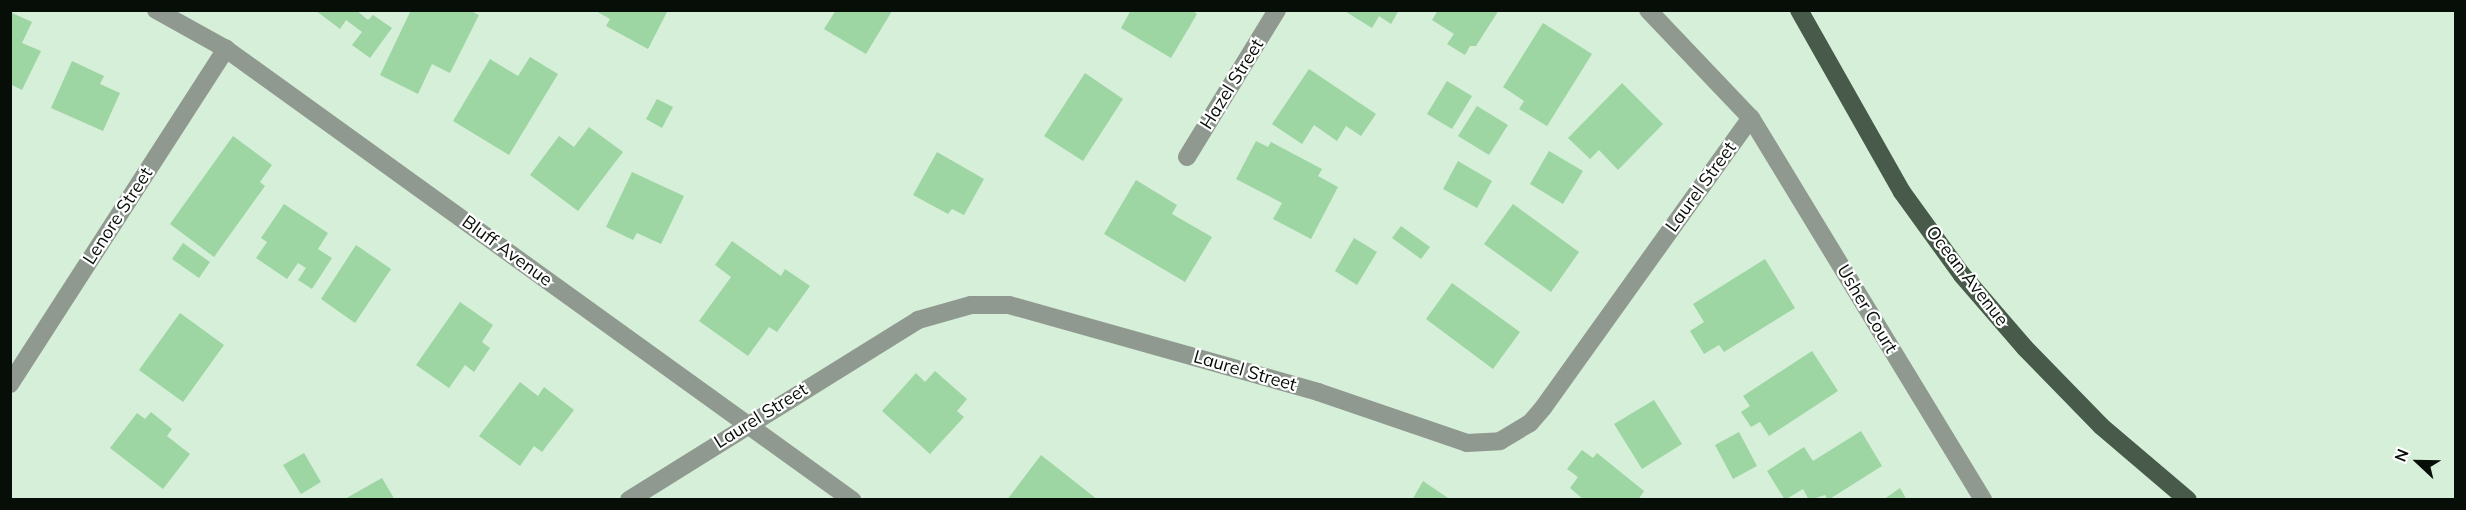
<!DOCTYPE html>
<html>
<head>
<meta charset="utf-8">
<style>
  body { margin:0 }
  #map { position:relative; width:2466px; height:510px; overflow:hidden; background:#d6efd8; font-family:Mulish,sans-serif }
  div>[style] { position:absolute }
  [style*='--x'] { left:calc(var(--x)*1px); top:calc(var(--y)*1px); width:calc(var(--w)*1px); rotate:calc(var(--a)*1deg) }
  .building>* { inset:0; background:#9dd6a2 }
  .minor>* { height:18px; margin:-9px; padding:0 9px; transform-origin:9px; border-radius:9px; background:#8f9990 }
  .major>* { height:18px; margin:-9px; padding:0 9px; transform-origin:9px; border-radius:9px; background:#485a4a }
  span { translate:-50% -50%; white-space:nowrap; text-align:center; line-height:1.15; -webkit-text-stroke:4.5px #fff; paint-order:stroke }
  .street-label { font-size:18px; color:#060e07 }
  .frame { position:absolute; inset:0; border:12px solid #060e07; pointer-events:none }
  .north { position:absolute; left:2388px; top:432px; width:60px; height:60px; -webkit-text-stroke:4px #fff; paint-order:stroke; rotate:292deg; font-size:16px; font-weight:700; line-height:24px; text-align:center; color:#060e07 }
  .north::after { content:''; display:block; margin:auto; width:21px; height:27px; background:#060e07; clip-path:polygon(50% 0,100% 100%,50% 72%,0 100%) }
</style>
</head>
<body>
<div id="map">
  <div class="building">
    <div style="clip-path:polygon(315px 10px,356px 10px,368px 20px,373px 15px,392px 28px,370px 58px,352px 45px,362px 32px,346px 20px,340px 29px)"></div>
    <div style="clip-path:polygon(411px 10px,469px 10px,479px 15px,450px 73px,432px 64px,418px 94px,380px 75px)"></div>
    <div style="clip-path:polygon(594px 10px,668px 10px,648px 49px,606px 26px,610px 19px)"></div>
    <div style="clip-path:polygon(836px 10px,891px 10px,892px 11px,866px 54px,824px 29px)"></div>
    <div style="clip-path:polygon(1131px 10px,1191px 10px,1197px 14px,1171px 58px,1121px 28px)"></div>
    <div style="clip-path:polygon(1343px 10px,1399px 10px,1391px 24px,1379px 16px,1372px 28px)"></div>
    <div style="clip-path:polygon(1438px 10px,1499px 10px,1476px 46px,1470px 46px,1465px 55px,1447px 44px,1454px 34px,1432px 20px)"></div>
    <div style="clip-path:polygon(10px 12px,32px 22px,22px 43px,41px 51px,22px 90px,10px 84px)"></div>
    <div style="clip-path:polygon(1543px 23px,1592px 54px,1547px 126px,1519px 109px,1524px 101px,1503px 87px)"></div>
    <div style="clip-path:polygon(530px 57px,558px 74px,509px 155px,453px 121px,490px 59px,518px 76px)"></div>
    <div style="clip-path:polygon(72px 61px,104px 76px,100px 84px,120px 93px,103px 131px,51px 108px)"></div>
    <div style="clip-path:polygon(1309px 69px,1376px 114px,1361px 136px,1346px 126px,1337px 141px,1314px 125px,1302px 144px,1272px 124px)"></div>
    <div style="clip-path:polygon(1085px 73px,1123px 99px,1083px 161px,1044px 136px)"></div>
    <div style="clip-path:polygon(1447px 81px,1472px 96px,1452px 129px,1427px 114px)"></div>
    <div style="clip-path:polygon(1622px 83px,1663px 124px,1618px 170px,1599px 150px,1590px 159px,1568px 138px)"></div>
    <div style="clip-path:polygon(657px 99px,673px 107px,662px 128px,646px 119px)"></div>
    <div style="clip-path:polygon(1477px 106px,1508px 125px,1489px 155px,1458px 136px)"></div>
    <div style="clip-path:polygon(589px 127px,623px 152px,578px 211px,530px 175px,559px 136px,574px 147px)"></div>
    <div style="clip-path:polygon(233px 136px,272px 165px,260px 182px,265px 186px,214px 257px,170px 224px)"></div>
    <div style="clip-path:polygon(1256px 141px,1268px 147px,1271px 142px,1322px 169px,1318px 176px,1338px 187px,1311px 239px,1273px 219px,1282px 203px,1236px 179px)"></div>
    <div style="clip-path:polygon(1549px 151px,1583px 171px,1563px 204px,1530px 184px)"></div>
    <div style="clip-path:polygon(937px 152px,984px 179px,964px 215px,952px 209px,948px 214px,913px 195px)"></div>
    <div style="clip-path:polygon(1458px 161px,1492px 181px,1477px 208px,1443px 189px)"></div>
    <div style="clip-path:polygon(632px 172px,684px 196px,661px 244px,637px 233px,633px 240px,606px 227px)"></div>
    <div style="clip-path:polygon(1136px 180px,1177px 205px,1172px 214px,1212px 237px,1185px 282px,1104px 234px)"></div>
    <div style="clip-path:polygon(284px 204px,328px 233px,318px 249px,332px 258px,312px 289px,298px 280px,306px 268px,298px 263px,287px 279px,256px 258px,267px 242px,261px 238px)"></div>
    <div style="clip-path:polygon(1513px 204px,1579px 252px,1551px 292px,1484px 244px)"></div>
    <div style="clip-path:polygon(1401px 226px,1430px 247px,1421px 259px,1392px 238px)"></div>
    <div style="clip-path:polygon(1354px 238px,1377px 252px,1357px 285px,1335px 271px)"></div>
    <div style="clip-path:polygon(732px 241px,781px 276px,785px 269px,810px 286px,777px 332px,769px 327px,748px 356px,699px 321px,731px 277px,715px 265px)"></div>
    <div style="clip-path:polygon(183px 243px,210px 262px,199px 278px,172px 259px)"></div>
    <div style="clip-path:polygon(356px 245px,391px 269px,355px 323px,321px 299px)"></div>
    <div style="clip-path:polygon(1765px 259px,1795px 308px,1724px 352px,1719px 345px,1704px 354px,1690px 331px,1704px 322px,1693px 304px)"></div>
    <div style="clip-path:polygon(1452px 283px,1520px 332px,1493px 369px,1426px 319px)"></div>
    <div style="clip-path:polygon(460px 302px,493px 325px,482px 342px,490px 348px,474px 372px,465px 365px,449px 388px,416px 365px)"></div>
    <div style="clip-path:polygon(180px 313px,224px 345px,183px 402px,139px 370px)"></div>
    <div style="clip-path:polygon(1812px 351px,1838px 391px,1769px 436px,1760px 422px,1751px 427px,1741px 412px,1750px 406px,1743px 396px)"></div>
    <div style="clip-path:polygon(935px 371px,967px 399px,957px 411px,964px 417px,930px 454px,882px 411px,916px 373px,925px 382px)"></div>
    <div style="clip-path:polygon(520px 382px,538px 396px,544px 387px,574px 410px,542px 452px,534px 446px,520px 466px,479px 436px)"></div>
    <div style="clip-path:polygon(1654px 400px,1682px 444px,1642px 469px,1614px 424px)"></div>
    <div style="clip-path:polygon(151px 412px,172px 429px,167px 436px,190px 454px,163px 489px,110px 448px,137px 413px,145px 419px)"></div>
    <div style="clip-path:polygon(1861px 431px,1882px 466px,1828px 500px,1825px 495px,1809px 500px,1803px 489px,1785px 500px,1767px 471px,1804px 447px,1813px 461px)"></div>
    <div style="clip-path:polygon(1739px 432px,1757px 466px,1733px 479px,1715px 445px)"></div>
    <div style="clip-path:polygon(1582px 450px,1593px 458px,1597px 453px,1644px 491px,1638px 500px,1584px 500px,1570px 488px,1578px 477px,1567px 469px)"></div>
    <div style="clip-path:polygon(304px 453px,321px 482px,301px 494px,283px 465px)"></div>
    <div style="clip-path:polygon(1041px 455px,1098px 500px,1007px 500px)"></div>
    <div style="clip-path:polygon(382px 478px,395px 500px,343px 500px)"></div>
    <div style="clip-path:polygon(1423px 481px,1451px 500px,1412px 500px)"></div>
    <div style="clip-path:polygon(1900px 488px,1907px 500px,1883px 500px)"></div>
  </div>
  <div class="minor">
    <div style="--x:156;--y:10;--w:80;--a:29.1"></div>
    <div style="--x:226;--y:49;--w:772;--a:35.77"></div>
    <div style="--x:1648;--y:10;--w:149;--a:46.4"></div>
    <div style="--x:1751;--y:118;--w:447;--a:58.7"></div>
    <div style="--x:1187;--y:157;--w:172;--a:-58.5"></div>
    <div style="--x:10;--y:384;--w:399;--a:-57.2"></div>
    <div style="--x:629;--y:500;--w:340;--a:-31.9"></div>
    <div style="--x:918;--y:320;--w:55;--a:-15.8"></div>
    <div style="--x:971;--y:305;--w:38;--a:0"></div>
    <div style="--x:1009;--y:305;--w:321;--a:15.7"></div>
    <div style="--x:1318;--y:392;--w:157;--a:18.9"></div>
    <div style="--x:1467;--y:443;--w:33;--a:-3"></div>
    <div style="--x:1500;--y:441;--w:35;--a:-31"></div>
    <div style="--x:1530;--y:423;--w:20;--a:-49"></div>
    <div style="--x:1543;--y:408;--w:357;--a:-54.4"></div>
  </div>
  <div class="major">
    <div style="--x:1799;--y:10;--w:209;--a:60.5"></div>
    <div style="--x:1902;--y:192;--w:102;--a:54.1"></div>
    <div style="--x:1962;--y:275;--w:96;--a:49.2"></div>
    <div style="--x:2025;--y:348;--w:109;--a:45.7"></div>
    <div style="--x:2101;--y:426;--w:114;--a:40.4"></div>
  </div>
  <div class="street-label">
    <span style="left:1232px;top:84px;rotate:-58deg">Hazel Street</span>
    <span style="left:1701px;top:187px;rotate:-54deg">Laurel Street</span>
    <span style="left:118px;top:216px;rotate:-57deg">Lenore Street</span>
    <span style="left:507px;top:251px;rotate:36deg">Bluff Avenue</span>
    <span style="left:1967px;top:276px;rotate:52deg">Ocean Avenue</span>
    <span style="left:1867px;top:309px;rotate:59deg">Usher Court</span>
    <span style="left:1245px;top:371px;rotate:16deg">Laurel Street</span>
    <span style="left:761px;top:416px;rotate:-32deg">Laurel Street</span>
  </div>
  <div class="frame"></div>
  <div class="north">N</div>
</div>
</body>
</html>
